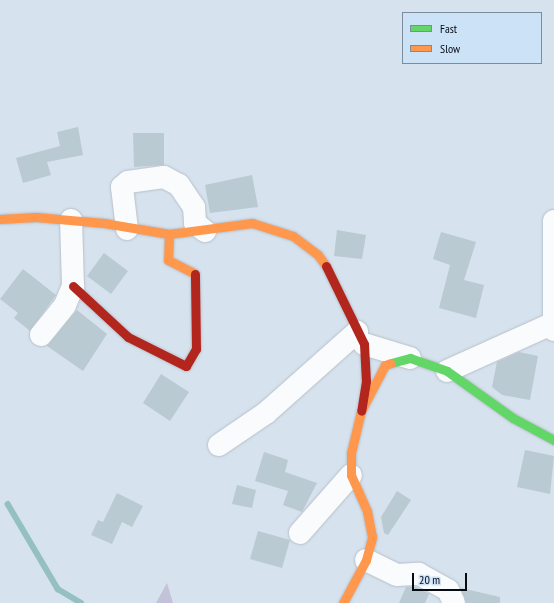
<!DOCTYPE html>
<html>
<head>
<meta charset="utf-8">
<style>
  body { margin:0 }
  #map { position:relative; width:554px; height:603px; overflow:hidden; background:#d6e2ed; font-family:"PT Sans Narrow",sans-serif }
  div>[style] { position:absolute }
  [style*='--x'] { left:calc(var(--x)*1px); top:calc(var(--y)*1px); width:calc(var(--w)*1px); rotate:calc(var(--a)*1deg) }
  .green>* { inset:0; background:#c2c2d8 }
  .stream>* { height:5.5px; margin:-2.75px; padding:0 2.75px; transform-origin:2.75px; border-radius:2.75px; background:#95c0c3 }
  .building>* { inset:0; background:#bacad2 }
  .roads { filter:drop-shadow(0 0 1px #b8c0ca) drop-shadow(0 0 1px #b8c0ca) }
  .street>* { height:22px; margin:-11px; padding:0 11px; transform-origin:11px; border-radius:11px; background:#f9fbfc }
  .fast>* { height:9px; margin:-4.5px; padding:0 4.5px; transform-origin:4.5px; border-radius:4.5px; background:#63d668 }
  .slow>* { height:9px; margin:-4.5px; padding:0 4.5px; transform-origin:4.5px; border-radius:4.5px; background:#ff974d }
  .jam>* { height:9px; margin:-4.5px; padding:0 4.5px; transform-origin:4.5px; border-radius:4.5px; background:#b3261e }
  span { translate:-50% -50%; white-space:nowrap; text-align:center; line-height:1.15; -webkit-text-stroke:4px #cce2f7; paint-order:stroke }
  .legend { position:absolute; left:402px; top:12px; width:140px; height:52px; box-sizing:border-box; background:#cce2f7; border:1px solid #7d8c9c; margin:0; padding:5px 7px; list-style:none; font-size:12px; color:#060c13 }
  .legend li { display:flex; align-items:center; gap:8px; height:20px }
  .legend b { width:20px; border:1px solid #7d8c9c }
  .scale { position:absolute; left:412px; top:573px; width:55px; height:18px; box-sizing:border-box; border:2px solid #060c13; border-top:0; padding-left:5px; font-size:12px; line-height:14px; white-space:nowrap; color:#060c13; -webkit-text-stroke:3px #cce2f7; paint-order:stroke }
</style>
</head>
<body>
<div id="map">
  <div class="green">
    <div style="clip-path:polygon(167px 583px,173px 603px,156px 603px)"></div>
  </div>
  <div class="stream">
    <div style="--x:8;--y:504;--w:99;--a:59.5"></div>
    <div style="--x:58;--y:589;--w:27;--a:31"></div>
  </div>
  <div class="building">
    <div style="clip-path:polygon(78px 127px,83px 155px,47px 162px,51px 175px,23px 183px,16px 158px,60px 146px,57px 132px)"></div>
    <div style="clip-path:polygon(133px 133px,164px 133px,164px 165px,134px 167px)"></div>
    <div style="clip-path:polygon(252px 175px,258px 207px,210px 213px,205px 185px)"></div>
    <div style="clip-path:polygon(337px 230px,366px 235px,362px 259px,334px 256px)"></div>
    <div style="clip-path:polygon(441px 232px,476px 242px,464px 280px,484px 285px,476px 318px,439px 308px,450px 265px,433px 259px)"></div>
    <div style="clip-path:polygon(104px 253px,128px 271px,111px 294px,87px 276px)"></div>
    <div style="clip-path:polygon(23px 269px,56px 295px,30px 331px,14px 318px,18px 313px,0 299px)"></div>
    <div style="clip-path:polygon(77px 310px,107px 334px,83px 371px,47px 346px)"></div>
    <div style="clip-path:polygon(519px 352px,538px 356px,530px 400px,502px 395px,492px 387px,497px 362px)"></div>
    <div style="clip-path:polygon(161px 374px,189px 392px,170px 421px,143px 403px)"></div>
    <div style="clip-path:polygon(525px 450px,554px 456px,550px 494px,517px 487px)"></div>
    <div style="clip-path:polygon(264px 452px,288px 460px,285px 472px,317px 483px,302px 512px,283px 505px,288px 491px,255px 481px)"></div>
    <div style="clip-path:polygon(237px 485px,256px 490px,252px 508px,232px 504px)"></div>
    <div style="clip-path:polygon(397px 491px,411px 500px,388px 535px,384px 533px,381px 517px)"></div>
    <div style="clip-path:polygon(117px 493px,143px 506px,132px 527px,122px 522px,112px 544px,91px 535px,98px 520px,103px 522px)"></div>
    <div style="clip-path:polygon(258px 531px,290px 540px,282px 568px,250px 559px)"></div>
    <div style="clip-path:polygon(406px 587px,416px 587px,429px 594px,425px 603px,399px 603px)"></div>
    <div style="clip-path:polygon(461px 588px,500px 597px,500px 603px,466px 603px)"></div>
  </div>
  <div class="roads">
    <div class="street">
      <div style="--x:554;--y:221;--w:109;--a:90"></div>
      <div style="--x:127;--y:229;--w:42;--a:-96.8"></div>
      <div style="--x:122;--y:187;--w:8;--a:-40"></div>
      <div style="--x:128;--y:182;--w:36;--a:-8"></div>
      <div style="--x:164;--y:177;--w:17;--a:28"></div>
      <div style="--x:179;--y:185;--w:27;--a:56"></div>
      <div style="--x:194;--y:207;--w:16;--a:86"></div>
      <div style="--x:195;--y:223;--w:13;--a:39"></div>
      <div style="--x:41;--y:335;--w:38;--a:-51"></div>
      <div style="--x:65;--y:305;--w:21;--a:-67"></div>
      <div style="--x:73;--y:286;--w:66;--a:-91.7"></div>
      <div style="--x:364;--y:344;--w:48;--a:16.9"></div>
      <div style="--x:447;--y:371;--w:117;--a:-24.2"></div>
      <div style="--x:219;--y:445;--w:57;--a:-34.2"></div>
      <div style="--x:266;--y:413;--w:122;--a:-41.7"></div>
      <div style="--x:300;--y:533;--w:77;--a:-48.7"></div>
      <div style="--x:366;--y:560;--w:34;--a:26"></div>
      <div style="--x:397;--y:575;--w:22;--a:-3"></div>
      <div style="--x:419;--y:574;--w:33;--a:29"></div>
      <div style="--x:448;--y:590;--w:14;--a:65"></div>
    </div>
    <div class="fast">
      <div style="--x:391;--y:363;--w:20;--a:-15"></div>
      <div style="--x:410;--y:358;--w:39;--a:19"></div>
      <div style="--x:447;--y:371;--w:81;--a:35.5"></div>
      <div style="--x:513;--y:418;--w:47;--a:28.2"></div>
    </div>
    <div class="slow">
      <div style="--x:0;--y:219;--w:36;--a:-3"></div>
      <div style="--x:36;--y:217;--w:68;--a:5"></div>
      <div style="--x:104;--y:223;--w:66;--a:9.6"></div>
      <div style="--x:169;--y:234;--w:84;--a:-7.5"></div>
      <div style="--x:252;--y:223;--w:43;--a:17.6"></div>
      <div style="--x:293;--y:236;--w:31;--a:37"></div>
      <div style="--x:318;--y:255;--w:14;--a:54"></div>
      <div style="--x:169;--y:234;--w:26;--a:92"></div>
      <div style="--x:168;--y:260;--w:30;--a:27"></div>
      <div style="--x:343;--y:603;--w:49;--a:-61.9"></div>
      <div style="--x:366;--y:560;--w:24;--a:-75"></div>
      <div style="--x:372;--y:537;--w:26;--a:-101"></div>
      <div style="--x:367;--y:511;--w:39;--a:-114"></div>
      <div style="--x:351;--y:475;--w:22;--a:-90"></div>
      <div style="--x:351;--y:453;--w:43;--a:-76.6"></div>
      <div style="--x:361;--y:411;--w:52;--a:-62.4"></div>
      <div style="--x:385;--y:365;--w:6;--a:-18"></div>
    </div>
    <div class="jam">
      <div style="--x:326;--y:266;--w:87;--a:64"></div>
      <div style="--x:364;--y:344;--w:37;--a:87"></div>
      <div style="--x:366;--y:381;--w:30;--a:99"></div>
      <div style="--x:73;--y:286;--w:75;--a:42.8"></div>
      <div style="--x:128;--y:337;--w:65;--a:26.6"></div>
      <div style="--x:186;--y:366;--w:20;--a:-60"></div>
      <div style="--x:196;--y:349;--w:75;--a:-90.8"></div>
    </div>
  </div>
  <ul class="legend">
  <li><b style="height:5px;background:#63d668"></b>Fast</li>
  <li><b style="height:5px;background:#ff974d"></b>Slow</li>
  </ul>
  <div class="scale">20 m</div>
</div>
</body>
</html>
